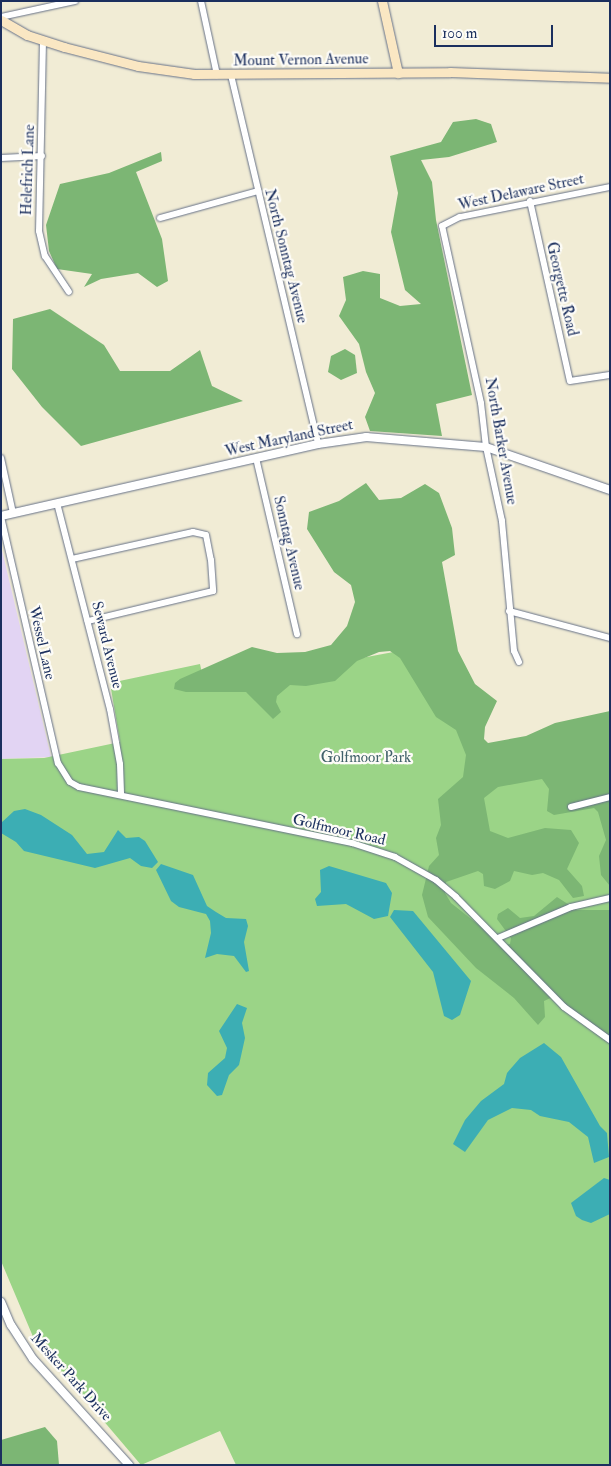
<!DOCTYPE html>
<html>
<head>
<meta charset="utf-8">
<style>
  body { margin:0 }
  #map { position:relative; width:611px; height:1466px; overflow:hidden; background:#f1ecd5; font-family:"IM FELL Double Pica",serif }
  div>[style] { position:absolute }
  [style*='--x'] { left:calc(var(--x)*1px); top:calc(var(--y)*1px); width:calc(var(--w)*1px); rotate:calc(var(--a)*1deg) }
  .built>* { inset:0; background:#e2d4f3 }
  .green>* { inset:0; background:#9bd487 }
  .forest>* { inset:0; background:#7cb674 }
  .water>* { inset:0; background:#3caeb4 }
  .roads { filter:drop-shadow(0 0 1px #667188) drop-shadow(0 0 1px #667188) }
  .minor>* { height:6px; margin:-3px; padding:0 3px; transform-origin:3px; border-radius:3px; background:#fff }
  .tertiary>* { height:8px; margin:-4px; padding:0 4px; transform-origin:4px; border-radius:4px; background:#fff }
  .secondary>* { height:9px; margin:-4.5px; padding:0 4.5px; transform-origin:4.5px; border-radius:4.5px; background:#fae7c3 }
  span { translate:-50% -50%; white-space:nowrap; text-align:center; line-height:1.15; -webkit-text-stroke:4.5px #fdfcf7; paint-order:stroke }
  .street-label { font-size:15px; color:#1b2f5e }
  .park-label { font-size:15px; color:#41616a }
  .frame { position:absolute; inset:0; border:2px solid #1b2f5e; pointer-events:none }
  .scale { position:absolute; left:434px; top:25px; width:119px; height:22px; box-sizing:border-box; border:2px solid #1b2f5e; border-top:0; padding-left:6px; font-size:15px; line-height:18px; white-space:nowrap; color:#1b2f5e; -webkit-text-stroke:4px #fdfcf7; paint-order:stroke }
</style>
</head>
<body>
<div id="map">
  <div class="built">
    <div style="clip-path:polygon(1px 546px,51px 757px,1px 759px)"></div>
  </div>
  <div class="green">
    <div style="clip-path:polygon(415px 648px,479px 752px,610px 803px,610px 1465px,236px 1465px,220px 1431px,141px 1465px,34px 1339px,1px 1261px,1px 759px,44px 758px,120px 742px,110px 683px,200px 664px,205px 687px)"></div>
  </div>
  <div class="forest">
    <div style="clip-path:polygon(476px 119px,491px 124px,497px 142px,449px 157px,421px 160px,432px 182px,436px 220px,472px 395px,436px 404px,442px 436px,370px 431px,365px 417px,375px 393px,366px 372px,359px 344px,339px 316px,346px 300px,343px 277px,363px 271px,380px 274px,380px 298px,400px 306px,421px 304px,405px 290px,391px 232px,398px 193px,390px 156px,441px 142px,453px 122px)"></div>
    <div style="clip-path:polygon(161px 152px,162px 161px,136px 172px,162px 239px,168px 281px,157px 287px,138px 273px,101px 279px,84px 287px,92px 274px,57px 269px,49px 251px,46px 225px,60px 184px,109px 173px)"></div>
    <div style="clip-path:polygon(50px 309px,104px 345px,120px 371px,170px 371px,200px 350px,212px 386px,243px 401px,81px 446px,42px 407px,12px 369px,13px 319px)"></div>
    <div style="clip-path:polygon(345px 349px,355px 355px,357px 373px,341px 380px,328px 372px,331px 356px)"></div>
    <div style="clip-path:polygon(366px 483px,379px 500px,401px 498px,425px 484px,439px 493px,452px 528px,455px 555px,442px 562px,458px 651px,475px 684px,497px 701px,485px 727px,484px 739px,488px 743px,526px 736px,555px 723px,610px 711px,610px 886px,601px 875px,599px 856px,606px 840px,598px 812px,594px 808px,554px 815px,547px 811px,549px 789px,542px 779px,498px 787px,484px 798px,490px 831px,508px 838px,545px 828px,571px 830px,579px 843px,567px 869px,582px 886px,584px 896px,573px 898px,559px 880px,543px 873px,532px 875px,514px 871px,510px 881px,495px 889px,484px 886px,483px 874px,478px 871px,446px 882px,445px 893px,451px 903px,504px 945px,510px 944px,511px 938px,497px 919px,498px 914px,508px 908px,520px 918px,534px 916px,557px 897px,577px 910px,610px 910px,610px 1036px,586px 1024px,555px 996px,544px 1001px,545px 1017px,538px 1025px,514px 998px,476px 968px,428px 917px,422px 895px,429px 866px,439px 855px,436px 838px,441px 825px,438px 799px,463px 777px,466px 755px,456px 730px,436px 717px,400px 658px,390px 651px,379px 652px,357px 661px,335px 681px,306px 686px,290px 685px,277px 696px,276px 702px,281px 712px,273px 719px,246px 692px,186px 692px,174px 689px,175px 683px,180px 679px,252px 647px,277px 653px,305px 652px,331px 645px,347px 626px,355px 602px,351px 585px,334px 572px,307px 529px,309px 512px,339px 501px)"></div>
    <div style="clip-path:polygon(45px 1427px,57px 1441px,59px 1465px,1px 1465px,1px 1440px)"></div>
  </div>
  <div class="water">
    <div style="clip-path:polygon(25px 809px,41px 815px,72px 835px,87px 854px,104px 852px,118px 830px,126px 838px,139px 837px,145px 841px,158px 862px,152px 868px,141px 866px,130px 858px,95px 868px,24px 851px,16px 842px,1px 833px,1px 823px,14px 811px)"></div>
    <div style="clip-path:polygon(161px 864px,193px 875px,207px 906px,216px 912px,226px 918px,246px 919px,248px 926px,244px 942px,249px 971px,246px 972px,234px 956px,217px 954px,205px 958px,211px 933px,210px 921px,206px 914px,179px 907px,171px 901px,156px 870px)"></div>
    <div style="clip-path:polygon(329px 866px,386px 883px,392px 893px,388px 916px,374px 919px,346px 904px,317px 906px,315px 899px,321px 892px,320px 870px)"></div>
    <div style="clip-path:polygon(394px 910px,413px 911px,471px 981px,460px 1015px,452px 1020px,444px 1016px,433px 972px,390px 917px)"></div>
    <div style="clip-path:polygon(237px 1004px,247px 1008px,242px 1023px,245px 1038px,239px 1065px,229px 1075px,222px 1095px,217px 1096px,207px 1085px,208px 1073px,225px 1058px,227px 1048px,219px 1031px)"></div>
    <div style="clip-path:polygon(544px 1043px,561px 1057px,600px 1126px,607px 1133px,609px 1157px,594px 1163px,588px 1137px,569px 1122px,540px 1116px,531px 1110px,512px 1108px,488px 1120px,465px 1152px,453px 1144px,465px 1120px,481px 1101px,504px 1084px,507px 1073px,520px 1058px)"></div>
    <div style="clip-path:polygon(604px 1178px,610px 1180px,610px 1214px,591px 1223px,582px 1220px,576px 1216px,571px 1203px)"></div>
  </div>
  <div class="roads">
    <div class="minor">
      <div style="--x:201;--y:1;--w:76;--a:77.8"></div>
      <div style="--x:1;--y:17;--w:76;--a:-12.2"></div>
      <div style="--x:43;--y:41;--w:190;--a:91.2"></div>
      <div style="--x:39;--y:231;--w:26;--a:77"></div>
      <div style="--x:45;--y:256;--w:43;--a:56.3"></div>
      <div style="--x:231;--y:75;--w:379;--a:76.7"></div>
      <div style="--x:1;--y:158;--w:41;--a:-2.8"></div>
      <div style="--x:530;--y:201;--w:184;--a:77.5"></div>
      <div style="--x:570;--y:381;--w:40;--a:-8.5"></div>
      <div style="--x:160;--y:218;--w:102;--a:-15.4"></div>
      <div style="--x:1;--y:458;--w:56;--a:77.7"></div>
      <div style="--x:256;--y:458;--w:181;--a:76.9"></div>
      <div style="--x:57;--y:503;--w:213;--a:75.6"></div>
      <div style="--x:110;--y:709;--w:56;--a:79.7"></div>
      <div style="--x:120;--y:764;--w:31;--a:88"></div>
      <div style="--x:1;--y:517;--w:253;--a:77"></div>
      <div style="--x:58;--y:763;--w:22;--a:58"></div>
      <div style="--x:70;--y:782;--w:10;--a:29"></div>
      <div style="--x:79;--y:787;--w:279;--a:11.6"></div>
      <div style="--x:352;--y:843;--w:45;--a:18"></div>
      <div style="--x:395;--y:857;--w:47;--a:29.3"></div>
      <div style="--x:436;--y:880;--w:26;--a:40"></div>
      <div style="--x:456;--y:897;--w:154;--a:45.5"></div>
      <div style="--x:564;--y:1007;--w:57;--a:35.7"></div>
      <div style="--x:72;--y:559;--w:124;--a:-12.6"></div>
      <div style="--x:193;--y:532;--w:13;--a:13"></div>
      <div style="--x:206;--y:535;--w:25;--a:79"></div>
      <div style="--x:211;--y:560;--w:31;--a:86"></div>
      <div style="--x:213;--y:591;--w:129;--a:166.5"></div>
      <div style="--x:509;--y:611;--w:105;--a:15"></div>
      <div style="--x:519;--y:662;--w:12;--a:-114"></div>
      <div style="--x:514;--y:651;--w:131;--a:-95.3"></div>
      <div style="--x:502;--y:521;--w:76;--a:-102.2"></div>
      <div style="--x:486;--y:447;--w:44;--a:-96.5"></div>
      <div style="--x:481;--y:403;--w:181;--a:-102.4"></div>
      <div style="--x:442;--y:226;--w:20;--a:-27"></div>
      <div style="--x:460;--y:217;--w:153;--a:-11.3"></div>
      <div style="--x:571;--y:807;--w:40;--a:-14.4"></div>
      <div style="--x:498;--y:938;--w:79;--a:-23"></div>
      <div style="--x:571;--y:907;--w:40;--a:-13"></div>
    </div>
    <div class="tertiary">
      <div style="--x:1;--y:516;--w:325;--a:-12.8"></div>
      <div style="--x:318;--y:444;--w:49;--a:-8.3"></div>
      <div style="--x:366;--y:437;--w:120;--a:4.8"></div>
      <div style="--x:486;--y:447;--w:131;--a:19.1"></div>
      <div style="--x:1;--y:1302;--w:25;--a:67"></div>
      <div style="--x:11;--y:1325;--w:40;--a:57.1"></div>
      <div style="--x:33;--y:1359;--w:143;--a:47.8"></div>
    </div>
    <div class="secondary">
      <div style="--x:382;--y:1;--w:74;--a:77.5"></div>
      <div style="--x:1;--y:20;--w:30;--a:30"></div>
      <div style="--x:27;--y:35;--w:39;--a:18"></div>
      <div style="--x:64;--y:47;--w:76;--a:14.4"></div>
      <div style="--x:138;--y:66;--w:57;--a:8.1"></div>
      <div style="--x:194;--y:74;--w:256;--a:-0.4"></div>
      <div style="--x:450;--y:72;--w:160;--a:2.1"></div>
    </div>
  </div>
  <div class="street-label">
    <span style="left:301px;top:60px;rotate:-1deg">Mount Vernon Avenue</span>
    <span style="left:28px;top:170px;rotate:-88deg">Helefrich Lane</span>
    <span style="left:521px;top:192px;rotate:-12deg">West Delaware Street</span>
    <span style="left:286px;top:256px;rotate:76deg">North Sonntag Avenue</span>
    <span style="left:562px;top:289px;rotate:77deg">Georgette Road</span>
    <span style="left:289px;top:438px;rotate:-12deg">West Maryland Street</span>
    <span style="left:501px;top:441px;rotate:80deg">North Barker Avenue</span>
    <span style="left:289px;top:543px;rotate:77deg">Sonntag Avenue</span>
    <span style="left:42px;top:643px;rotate:77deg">Wessel Lane</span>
    <span style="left:107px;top:645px;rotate:76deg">Seward Avenue</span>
    <span style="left:339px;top:830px;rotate:13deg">Golfmoor Road</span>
    <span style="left:71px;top:1377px;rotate:48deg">Mesker Park Drive</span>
  </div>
  <div class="park-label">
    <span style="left:366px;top:758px">Golfmoor Park</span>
  </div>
  <div class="frame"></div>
  <div class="scale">100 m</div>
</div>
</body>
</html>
